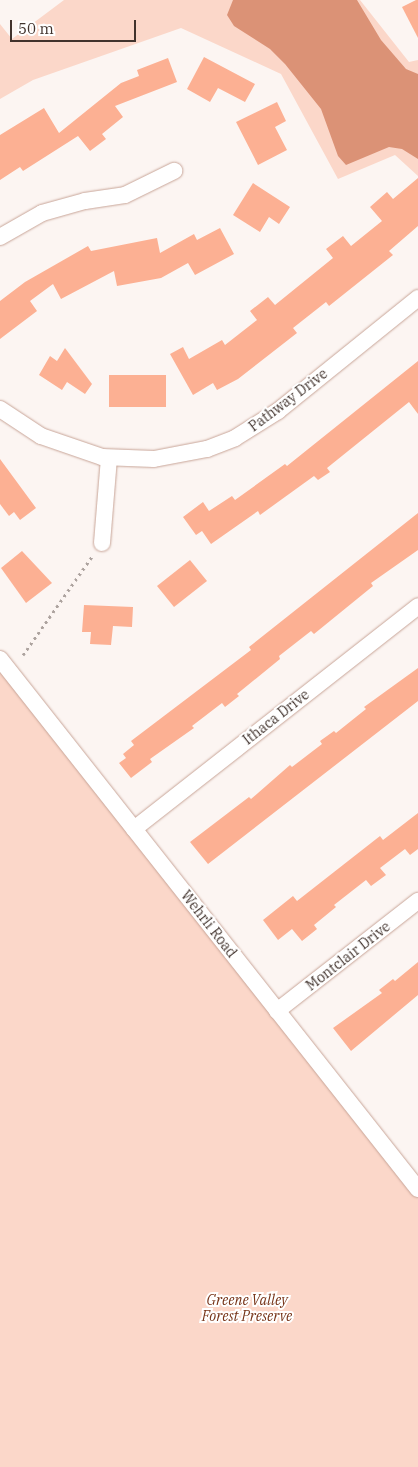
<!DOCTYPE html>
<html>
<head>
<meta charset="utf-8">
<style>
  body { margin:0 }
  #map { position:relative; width:418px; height:1467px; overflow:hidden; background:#fcf5f2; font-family:"IBM Plex Serif",serif }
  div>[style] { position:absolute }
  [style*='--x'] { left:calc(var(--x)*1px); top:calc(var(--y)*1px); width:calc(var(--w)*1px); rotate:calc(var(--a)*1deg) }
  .green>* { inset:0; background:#fbd7c9 }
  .water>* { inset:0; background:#db9276 }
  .building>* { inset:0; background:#fcb093 }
  .path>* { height:3px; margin-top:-1.5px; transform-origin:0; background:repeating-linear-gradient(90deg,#ada39f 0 2.5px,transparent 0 6.5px) }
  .roads { filter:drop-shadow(0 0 1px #c8a598) drop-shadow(0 0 1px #c8a598) }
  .street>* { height:16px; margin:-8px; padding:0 8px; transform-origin:8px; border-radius:8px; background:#fff }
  span { translate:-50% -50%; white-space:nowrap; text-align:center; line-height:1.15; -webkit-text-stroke:4px #fff; paint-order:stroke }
  .street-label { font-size:14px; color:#41332d }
  .park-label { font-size:14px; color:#763317; font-style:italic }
  .scale { position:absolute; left:10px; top:20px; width:126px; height:22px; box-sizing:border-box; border:2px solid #41332d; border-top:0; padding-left:6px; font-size:15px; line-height:18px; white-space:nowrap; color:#41332d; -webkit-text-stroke:4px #fff; paint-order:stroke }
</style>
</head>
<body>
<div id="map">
  <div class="green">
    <div style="clip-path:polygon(64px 0,360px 0,409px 62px,418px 60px,418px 176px,395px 155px,338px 179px,281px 74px,181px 28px,33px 80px,0 99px,0 24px,12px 39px)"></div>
    <div style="clip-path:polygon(0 660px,418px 1189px,418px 1467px,0 1467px)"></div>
  </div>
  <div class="water">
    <div style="clip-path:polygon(233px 0,357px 0,381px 40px,406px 69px,418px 74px,418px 159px,402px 149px,389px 147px,346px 165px,338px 156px,321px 109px,285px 64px,270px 49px,234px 26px,227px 15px)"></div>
  </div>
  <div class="building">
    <div style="clip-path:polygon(416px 0,418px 0,418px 38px,402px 7px)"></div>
    <div style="clip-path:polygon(204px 57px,255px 84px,245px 102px,218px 88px,210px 102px,187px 89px)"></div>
    <div style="clip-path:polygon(168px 58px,177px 82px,115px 106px,123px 117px,102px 134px,106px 139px,90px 151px,78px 136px,23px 171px,20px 167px,0 180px,0 135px,44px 108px,59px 133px,121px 83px,139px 76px,137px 70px)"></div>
    <div style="clip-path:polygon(277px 102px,286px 121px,275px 127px,287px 150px,258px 165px,236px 122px)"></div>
    <div style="clip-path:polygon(418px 178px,418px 226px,389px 251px,393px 255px,329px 306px,326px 302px,293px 328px,297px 333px,238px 379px,217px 390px,213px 383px,193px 395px,170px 354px,183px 347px,189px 359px,222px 340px,225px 345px,257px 320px,250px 311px,268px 297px,275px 305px,333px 258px,326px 249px,343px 236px,351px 246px,382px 221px,370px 207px,387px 192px,393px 199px)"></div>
    <div style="clip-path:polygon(253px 183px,290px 207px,279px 224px,269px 217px,260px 232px,233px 215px)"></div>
    <div style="clip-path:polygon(220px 228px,234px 254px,195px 275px,188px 263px,161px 278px,117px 286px,114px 271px,61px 299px,53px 284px,30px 301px,37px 311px,0 339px,0 301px,25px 282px,88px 246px,91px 251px,157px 238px,160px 253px,194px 234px,197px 240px)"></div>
    <div style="clip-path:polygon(65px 348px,92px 384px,85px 394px,67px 382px,62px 390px,39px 375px,50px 356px,57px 361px)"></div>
    <div style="clip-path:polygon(418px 361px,418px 414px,409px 402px,327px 468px,330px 472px,318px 480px,314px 476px,260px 515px,258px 511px,211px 544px,202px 531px,196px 535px,183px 517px,203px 502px,209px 511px,232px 496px,235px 500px,285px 464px,287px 466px)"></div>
    <div style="clip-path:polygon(109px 375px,166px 375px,166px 407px,109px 407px)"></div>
    <div style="clip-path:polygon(0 459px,36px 508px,20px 520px,14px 512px,9px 516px,0 504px)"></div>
    <div style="clip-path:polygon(418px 513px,418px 550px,371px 583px,373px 586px,314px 634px,311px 631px,279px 656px,280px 659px,237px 694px,239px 696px,225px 707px,222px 703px,192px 726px,194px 728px,150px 759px,152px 762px,131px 778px,119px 763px,126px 758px,123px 754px,134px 745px,131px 741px,251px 650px,249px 647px)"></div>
    <div style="clip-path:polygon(22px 551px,52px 583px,26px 603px,1px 568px)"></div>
    <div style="clip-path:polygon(190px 560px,207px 581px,174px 607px,157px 586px)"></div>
    <div style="clip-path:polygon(84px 605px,133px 607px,132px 627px,113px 626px,111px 645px,90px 644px,91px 632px,82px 632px)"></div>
    <div style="clip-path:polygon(418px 668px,418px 701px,208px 864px,190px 842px,249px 797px,251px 799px,290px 765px,292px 767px,322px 744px,320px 741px,334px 731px,336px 733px,366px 709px,364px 707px)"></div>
    <div style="clip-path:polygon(418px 813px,418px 849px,410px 855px,405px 849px,380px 868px,386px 875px,371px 886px,366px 880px,334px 905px,336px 907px,314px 925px,317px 929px,302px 941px,292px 929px,278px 940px,263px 920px,293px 896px,297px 901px,380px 836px,383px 840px)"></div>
    <div style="clip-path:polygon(418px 962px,418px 995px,351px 1051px,333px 1028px,382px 993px,379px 990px,393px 979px,395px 981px)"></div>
  </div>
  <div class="path">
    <div style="--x:23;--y:655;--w:122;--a:-55"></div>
  </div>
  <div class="roads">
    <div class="street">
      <div style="--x:0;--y:237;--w:48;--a:-29.7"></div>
      <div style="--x:42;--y:213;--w:45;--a:-15.6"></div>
      <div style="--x:85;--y:201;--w:40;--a:-8.5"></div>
      <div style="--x:125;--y:195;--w:55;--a:-26.1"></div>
      <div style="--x:0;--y:409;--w:49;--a:33.4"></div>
      <div style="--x:41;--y:436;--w:65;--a:19"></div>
      <div style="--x:102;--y:457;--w:52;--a:2.2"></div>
      <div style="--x:154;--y:459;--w:54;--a:-10.7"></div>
      <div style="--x:207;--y:449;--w:30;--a:-21"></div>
      <div style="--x:235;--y:438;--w:51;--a:-32.1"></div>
      <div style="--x:278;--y:411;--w:180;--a:-38.9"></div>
      <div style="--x:102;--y:543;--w:85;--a:-85.3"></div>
      <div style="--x:0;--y:659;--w:675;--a:51.74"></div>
      <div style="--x:134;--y:829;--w:361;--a:-38.1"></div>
      <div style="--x:277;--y:1011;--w:179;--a:-38"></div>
    </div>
  </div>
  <div class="street-label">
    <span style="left:288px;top:400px;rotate:-37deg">Pathway Drive</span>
    <span style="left:276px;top:717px;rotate:-38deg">Ithaca Drive</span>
    <span style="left:209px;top:924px;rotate:52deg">Wehrli Road</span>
    <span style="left:348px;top:956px;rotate:-38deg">Montclair Drive</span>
  </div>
  <div class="park-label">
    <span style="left:247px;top:1308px">Greene Valley<br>Forest Preserve</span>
  </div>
  <div class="scale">50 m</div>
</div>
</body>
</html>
